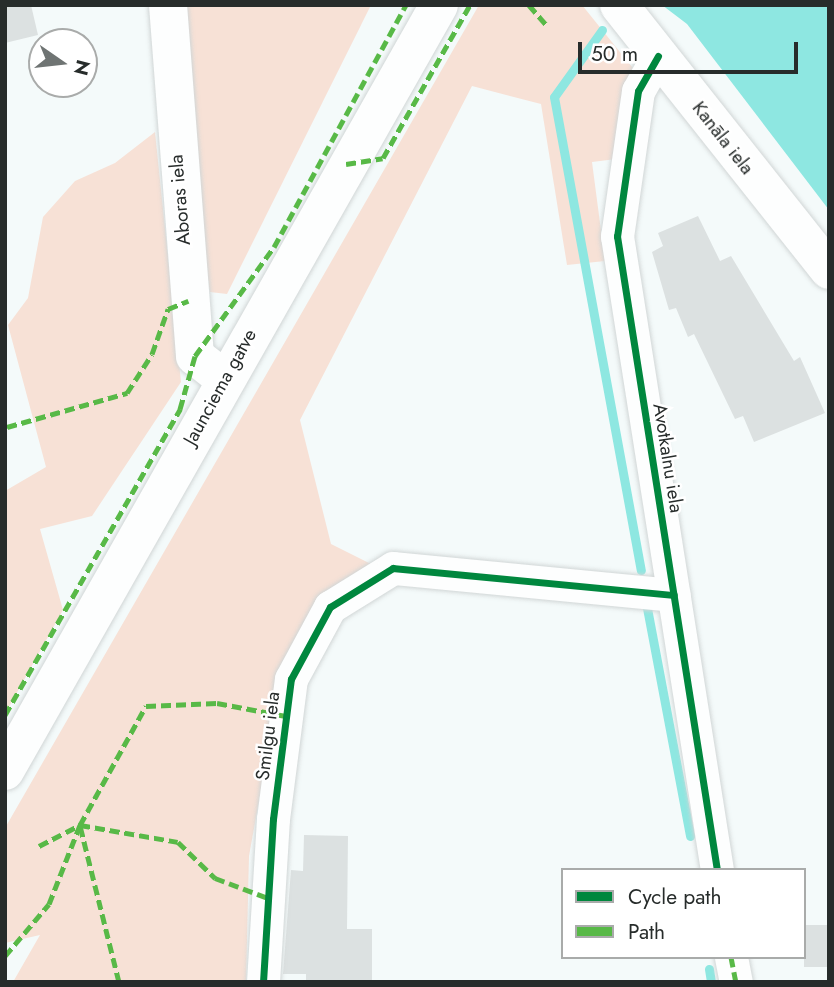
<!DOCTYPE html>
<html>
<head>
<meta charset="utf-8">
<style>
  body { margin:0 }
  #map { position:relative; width:834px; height:987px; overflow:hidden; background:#f4fafa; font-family:Jost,sans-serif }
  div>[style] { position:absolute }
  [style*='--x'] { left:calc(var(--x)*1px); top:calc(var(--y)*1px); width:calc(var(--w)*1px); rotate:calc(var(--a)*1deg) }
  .green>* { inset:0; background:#f7e1d6 }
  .water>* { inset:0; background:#8ee7e1 }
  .stream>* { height:9px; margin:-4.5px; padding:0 4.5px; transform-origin:4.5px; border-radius:4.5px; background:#8ee7e1 }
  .building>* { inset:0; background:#dce1e1 }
  .roads { filter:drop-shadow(0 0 2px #d1d6d6) drop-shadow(0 0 2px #d1d6d6) }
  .minor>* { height:33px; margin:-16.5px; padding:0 16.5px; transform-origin:16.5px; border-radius:16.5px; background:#fdfefe }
  .tertiary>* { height:38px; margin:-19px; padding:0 19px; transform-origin:19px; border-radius:19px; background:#fdfefe }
  .secondary>* { height:38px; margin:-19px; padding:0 19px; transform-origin:19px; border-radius:19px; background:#fdfefe }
  .quiet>* { height:5px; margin-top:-2.5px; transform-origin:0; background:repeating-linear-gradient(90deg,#58b947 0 10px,transparent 0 15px) }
  .cycleway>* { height:7px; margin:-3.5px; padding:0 3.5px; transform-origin:3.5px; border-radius:3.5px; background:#00873e }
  span { translate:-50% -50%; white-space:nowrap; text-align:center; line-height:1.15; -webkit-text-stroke:5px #fff; paint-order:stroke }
  .street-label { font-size:19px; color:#272c2b }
  .frame { position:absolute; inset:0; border:7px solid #272c2b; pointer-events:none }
  .legend { position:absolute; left:561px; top:868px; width:245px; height:91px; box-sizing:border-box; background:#fff; border:2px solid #a9abaa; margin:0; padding:9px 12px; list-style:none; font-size:21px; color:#272c2b }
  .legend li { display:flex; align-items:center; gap:14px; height:35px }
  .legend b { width:35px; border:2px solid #a9abaa }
  .north { position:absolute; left:28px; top:28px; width:70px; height:70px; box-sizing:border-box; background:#fff; border:2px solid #a9abaa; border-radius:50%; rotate:104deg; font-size:19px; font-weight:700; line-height:28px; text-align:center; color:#272c2b }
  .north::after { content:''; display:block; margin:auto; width:24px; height:32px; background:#6f7473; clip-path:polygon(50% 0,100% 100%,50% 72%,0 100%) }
  .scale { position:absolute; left:578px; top:42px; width:220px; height:32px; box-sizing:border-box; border:4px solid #272c2b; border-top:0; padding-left:9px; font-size:21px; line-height:24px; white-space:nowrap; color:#272c2b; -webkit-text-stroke:5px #fff; paint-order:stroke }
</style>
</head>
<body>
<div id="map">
  <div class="green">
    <div style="clip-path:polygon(186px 5px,371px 5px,227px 294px,210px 292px,200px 230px)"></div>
    <div style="clip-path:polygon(479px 5px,582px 5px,653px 93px,632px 157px,592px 162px,605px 261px,567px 265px,541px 104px,472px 86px,300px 420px,331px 544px,387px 572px,280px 684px,249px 856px,246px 982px,13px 982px,40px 935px,5px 943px,5px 828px)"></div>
    <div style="clip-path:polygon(155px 132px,181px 382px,92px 516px,40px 529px,63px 610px,5px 714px,5px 491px,46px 467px,8px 325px,28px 298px,43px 217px,75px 181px,115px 163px)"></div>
  </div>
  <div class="water">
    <div style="clip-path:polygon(662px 5px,829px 5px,829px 210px,687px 24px)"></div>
  </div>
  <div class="stream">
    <div style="--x:602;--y:30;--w:82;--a:125.6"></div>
    <div style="--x:554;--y:97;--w:481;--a:79.6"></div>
    <div style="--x:647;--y:608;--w:232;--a:79.3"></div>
    <div style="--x:709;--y:969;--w:13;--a:81"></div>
  </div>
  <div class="building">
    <div style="clip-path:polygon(5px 5px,31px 5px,38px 35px,5px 43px)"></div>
    <div style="clip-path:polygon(698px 216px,720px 261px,731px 256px,794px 361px,800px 357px,825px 413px,754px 442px,743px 416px,735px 419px,694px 334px,688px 337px,676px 308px,669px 310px,652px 252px,663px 246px,658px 233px)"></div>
    <div style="clip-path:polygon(304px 835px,348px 836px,347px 929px,372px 929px,372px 982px,306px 982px,306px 974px,283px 974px,291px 870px,303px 871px)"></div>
    <div style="clip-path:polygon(804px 925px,829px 925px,828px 967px,804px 967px)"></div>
  </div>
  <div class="roads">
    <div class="minor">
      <div style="--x:658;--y:56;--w:40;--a:119.7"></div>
      <div style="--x:638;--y:91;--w:147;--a:98.2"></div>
      <div style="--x:617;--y:236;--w:642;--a:81.04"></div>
      <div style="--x:731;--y:957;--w:25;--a:79"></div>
      <div style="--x:263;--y:982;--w:163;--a:-86.5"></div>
      <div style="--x:273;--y:819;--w:141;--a:-82.7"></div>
      <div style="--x:291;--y:679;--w:82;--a:-61.6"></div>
      <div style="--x:330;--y:607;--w:74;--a:-31.8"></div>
      <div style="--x:393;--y:568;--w:282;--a:5.5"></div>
    </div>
    <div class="tertiary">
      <div style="--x:168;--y:5;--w:352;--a:85.6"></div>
      <div style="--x:195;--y:356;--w:37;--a:38"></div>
      <div style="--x:619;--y:5;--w:338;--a:51.6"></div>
    </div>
    <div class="secondary">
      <div style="--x:5;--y:771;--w:880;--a:-60.46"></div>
    </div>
  </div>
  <div class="quiet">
    <div style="--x:529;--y:5;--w:29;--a:49"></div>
    <div style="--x:346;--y:164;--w:37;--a:-9"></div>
    <div style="--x:383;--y:158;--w:176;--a:-60.4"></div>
    <div style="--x:7;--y:427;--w:125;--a:-15.8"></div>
    <div style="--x:127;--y:393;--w:46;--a:-57.3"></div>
    <div style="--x:152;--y:354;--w:48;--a:-70.4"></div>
    <div style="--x:168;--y:309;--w:22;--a:-22"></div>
    <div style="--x:5;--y:715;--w:353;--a:-60.2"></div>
    <div style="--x:180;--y:409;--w:55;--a:-74.2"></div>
    <div style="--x:195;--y:356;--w:135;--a:-54.1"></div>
    <div style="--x:274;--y:247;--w:276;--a:-61.4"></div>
    <div style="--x:39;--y:846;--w:46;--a:-27.1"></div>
    <div style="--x:5;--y:956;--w:68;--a:-49.8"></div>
    <div style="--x:49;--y:904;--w:85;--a:-68.6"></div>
    <div style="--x:80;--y:825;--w:99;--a:9.8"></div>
    <div style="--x:178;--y:842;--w:52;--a:44.2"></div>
    <div style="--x:215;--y:878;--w:57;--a:20.7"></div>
    <div style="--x:731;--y:957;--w:25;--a:79"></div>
    <div style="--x:119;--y:982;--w:162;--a:-104"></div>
    <div style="--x:80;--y:825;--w:136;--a:-61"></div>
    <div style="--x:146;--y:706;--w:71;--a:-2.4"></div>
    <div style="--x:217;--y:703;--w:70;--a:10.7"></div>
  </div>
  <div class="cycleway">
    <div style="--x:658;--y:56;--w:40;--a:119.7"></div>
    <div style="--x:638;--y:91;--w:147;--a:98.2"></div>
    <div style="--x:617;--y:236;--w:642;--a:81.04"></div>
    <div style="--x:263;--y:982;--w:163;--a:-86.5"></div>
    <div style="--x:273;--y:819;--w:141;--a:-82.7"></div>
    <div style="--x:291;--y:679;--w:82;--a:-61.6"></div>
    <div style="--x:330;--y:607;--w:74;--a:-31.8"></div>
    <div style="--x:393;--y:568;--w:282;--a:5.5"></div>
  </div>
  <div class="street-label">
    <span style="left:723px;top:138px;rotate:52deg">Kanāla iela</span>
    <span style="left:180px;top:200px;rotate:-95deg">Aboras iela</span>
    <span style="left:220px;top:387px;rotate:-61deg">Jaunciema gatve</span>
    <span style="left:668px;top:458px;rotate:81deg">Avotkalnu iela</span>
    <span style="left:268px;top:736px;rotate:-83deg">Smilgu iela</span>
  </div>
  <div class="frame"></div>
  <ul class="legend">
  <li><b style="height:9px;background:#00873e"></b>Cycle path</li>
  <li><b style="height:9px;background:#58b947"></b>Path</li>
  </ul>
  <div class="north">N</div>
  <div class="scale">50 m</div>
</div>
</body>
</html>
